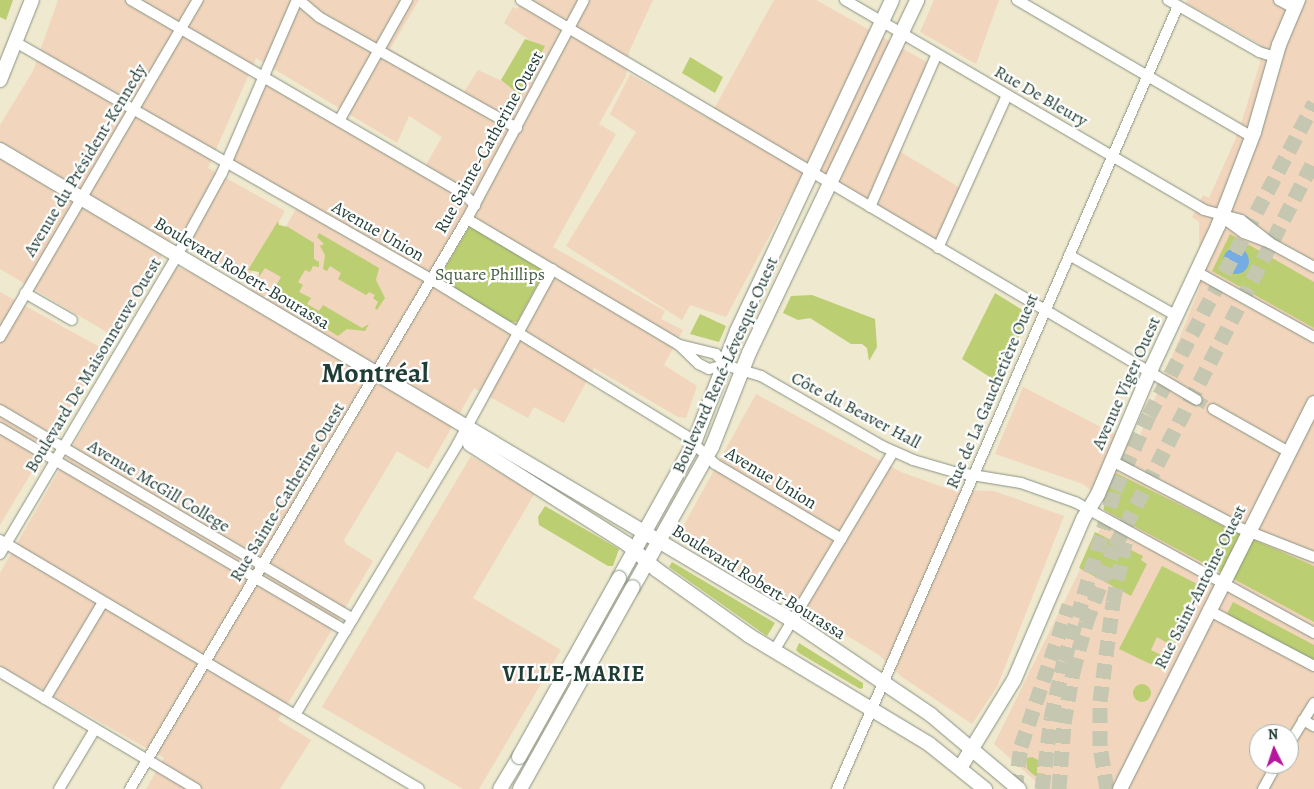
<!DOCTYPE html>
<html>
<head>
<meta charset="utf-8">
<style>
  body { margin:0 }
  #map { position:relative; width:1314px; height:789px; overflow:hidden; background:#efe9cf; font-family:Alegreya,serif }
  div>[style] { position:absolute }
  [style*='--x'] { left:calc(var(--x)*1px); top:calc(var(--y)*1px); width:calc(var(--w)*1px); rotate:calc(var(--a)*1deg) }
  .built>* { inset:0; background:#f1d5bd }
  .green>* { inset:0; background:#bbce71 }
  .round { border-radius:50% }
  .water>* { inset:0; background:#74ace3 }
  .minor-tunnel>* { height:10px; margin-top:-5px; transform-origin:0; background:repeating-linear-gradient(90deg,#c5c7b0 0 10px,transparent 0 15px) }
  .highway-tunnel>* { height:15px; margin-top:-7.5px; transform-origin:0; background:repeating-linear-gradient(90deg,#c5c7b0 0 15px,transparent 0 23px) }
  .roads { filter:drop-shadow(0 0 1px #879382) drop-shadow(0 0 1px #879382) }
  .minor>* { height:10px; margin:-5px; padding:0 5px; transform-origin:5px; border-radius:5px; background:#fff }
  .major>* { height:14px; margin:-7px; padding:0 7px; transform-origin:7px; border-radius:7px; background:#fff }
  .bridges { filter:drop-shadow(0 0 1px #879382) drop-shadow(0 0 1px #879382) }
  .major-bridge>* { height:14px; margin:-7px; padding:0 7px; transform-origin:7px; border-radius:7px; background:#fff }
  span { translate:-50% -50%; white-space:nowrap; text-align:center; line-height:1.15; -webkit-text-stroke:4.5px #fff; paint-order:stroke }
  .street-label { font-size:18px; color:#1f3d34 }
  .park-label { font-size:18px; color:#466143 }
  .district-label { font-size:22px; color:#1f3d34; font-weight:700; letter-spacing:1px }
  .town-label { font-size:28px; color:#1f3d34; font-weight:700 }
  .north { position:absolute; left:1249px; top:724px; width:50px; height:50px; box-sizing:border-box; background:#fff; border:1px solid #a5b1ae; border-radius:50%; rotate:356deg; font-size:14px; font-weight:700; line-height:20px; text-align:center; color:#1f3d34 }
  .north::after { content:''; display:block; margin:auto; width:18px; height:22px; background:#b5179e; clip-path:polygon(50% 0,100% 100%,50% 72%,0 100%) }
</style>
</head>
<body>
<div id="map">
  <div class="built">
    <div style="clip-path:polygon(58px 0,419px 0,390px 49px,464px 92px,478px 70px,513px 86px,537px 45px,504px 23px,513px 7px,517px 9px,525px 0,653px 0,629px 52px,626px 76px,599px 124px,616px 134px,553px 247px,665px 311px,661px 319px,683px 330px,664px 365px,697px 386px,686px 418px,678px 417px,594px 368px,564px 423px,534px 407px,528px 418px,474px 388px,428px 469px,397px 451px,344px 540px,346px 544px,373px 561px,278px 720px,311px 740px,280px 789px,146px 789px,164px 758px,0 666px,0 573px,176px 266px,245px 297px,299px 204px,227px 162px,264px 77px,423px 170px,442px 137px,409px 116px,397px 143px,256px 58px,208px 168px,285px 211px,246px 282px,172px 238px,115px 337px,0 269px,0 125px,33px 71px)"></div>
    <div style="clip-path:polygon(774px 0,816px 0,930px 64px,894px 148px,962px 189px,937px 244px,807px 166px,726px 317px,690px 305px,682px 320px,566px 246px,636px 132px,610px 114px,630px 74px,709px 118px)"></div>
    <div style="clip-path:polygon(934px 0,999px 0,976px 64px,920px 32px)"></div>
    <div style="clip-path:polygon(evenodd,1187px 0,1314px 0,1314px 789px,1044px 789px,994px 744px,1111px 507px,1083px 484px,995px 454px,1023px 387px,1136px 445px,1200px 287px,1199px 222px,1192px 217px,1203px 195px,1209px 198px,1236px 138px,1236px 122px,1241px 124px,1260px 63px,1261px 45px,1186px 3px,1187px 0,1259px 734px,1289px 734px,1289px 764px,1259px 764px,1259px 734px)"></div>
    <div style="clip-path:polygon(0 292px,105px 350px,0 525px)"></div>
    <div style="clip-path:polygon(756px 394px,901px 472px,951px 490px,994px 491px,1064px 516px,997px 687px,972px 724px,902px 677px,879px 655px,679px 534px)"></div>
    <div style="clip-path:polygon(471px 456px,535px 493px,473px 598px,561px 650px,479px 789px,463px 789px,322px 707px)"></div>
  </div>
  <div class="green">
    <div style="clip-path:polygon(0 0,13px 0,6px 20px,0 17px)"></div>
    <div style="clip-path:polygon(525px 39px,545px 46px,520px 95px,501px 80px)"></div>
    <div style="clip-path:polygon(690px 57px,723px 77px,715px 93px,682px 73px)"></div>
    <div style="clip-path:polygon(278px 221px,279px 225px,288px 227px,314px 243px,314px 259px,319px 262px,319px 267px,313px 266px,310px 272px,305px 270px,298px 282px,303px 285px,299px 292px,311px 298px,307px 304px,319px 311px,323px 305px,362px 328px,369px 324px,365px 331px,347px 329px,338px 336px,271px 295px,281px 277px,265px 268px,259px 277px,259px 272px,248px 270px)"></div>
    <div style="clip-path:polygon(470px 226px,545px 271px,517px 322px,510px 322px,438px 280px)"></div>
    <div style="clip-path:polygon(319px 233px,379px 268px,376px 280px,385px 298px,377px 310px,375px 308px,378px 302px,373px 298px,375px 295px,369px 292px,366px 295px,338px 279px,341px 273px,330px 266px,327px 271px,323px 269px,325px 255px,320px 246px,324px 244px,317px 237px)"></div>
    <div style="clip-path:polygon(1230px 234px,1314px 282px,1314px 328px,1212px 271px)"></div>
    <div style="clip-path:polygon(995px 293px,1029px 314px,999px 383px,962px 359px)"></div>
    <div style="clip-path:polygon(812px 295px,875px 319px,877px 347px,869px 361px,867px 348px,862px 344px,851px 344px,810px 318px,798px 320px,783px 313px,791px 296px)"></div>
    <div style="clip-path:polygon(700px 314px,726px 326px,719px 342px,690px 334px)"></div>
    <div style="clip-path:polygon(1116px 473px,1229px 529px,1314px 566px,1314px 622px,1104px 510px,1103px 500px)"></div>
    <div style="clip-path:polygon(545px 506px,619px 549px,613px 566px,608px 566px,539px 525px,538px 517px)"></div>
    <div style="clip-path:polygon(1095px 532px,1143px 556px,1141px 560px,1147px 564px,1131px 596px,1079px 568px)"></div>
    <div style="clip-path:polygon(672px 562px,775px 623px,767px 636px,669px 567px)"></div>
    <div style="clip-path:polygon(1162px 566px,1201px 586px,1203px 590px,1174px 647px,1157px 637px,1151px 650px,1169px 659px,1163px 670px,1119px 649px)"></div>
    <div style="clip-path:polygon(1233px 602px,1314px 645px,1314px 661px,1227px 614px)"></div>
    <div style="clip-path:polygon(799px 643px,863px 683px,863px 688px,860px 689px,799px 653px,796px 650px)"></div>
    <div class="round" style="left:1133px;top:684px;width:18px;height:18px"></div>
    <div style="clip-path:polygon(1032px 757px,1048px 765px,1037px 767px,1037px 773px,1045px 774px,1048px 778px,1035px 776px,1027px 769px,1026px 758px)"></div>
  </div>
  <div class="water">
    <div class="round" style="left:1223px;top:248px;width:26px;height:26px"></div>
  </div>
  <div class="minor-tunnel">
    <div style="--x:1197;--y:400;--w:18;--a:29"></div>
  </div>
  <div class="highway-tunnel">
    <div style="--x:1015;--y:789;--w:43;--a:-82.1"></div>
    <div style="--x:1021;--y:746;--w:149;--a:-71.2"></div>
    <div style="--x:1042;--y:789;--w:72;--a:-82.8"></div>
    <div style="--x:1051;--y:718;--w:58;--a:-77.2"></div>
    <div style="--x:1064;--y:661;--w:178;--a:-73.4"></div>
    <div style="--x:1115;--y:490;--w:82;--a:-65.6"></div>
    <div style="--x:1149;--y:415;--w:353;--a:-62.1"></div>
    <div style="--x:1059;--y:789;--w:66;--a:-85.7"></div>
    <div style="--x:1064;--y:723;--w:52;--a:-80"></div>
    <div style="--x:1073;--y:672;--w:51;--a:-75.1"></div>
    <div style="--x:1086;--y:623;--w:82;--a:-69.4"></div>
    <div style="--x:1115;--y:546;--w:433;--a:-62.7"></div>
    <div style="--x:1107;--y:789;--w:44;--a:-99.2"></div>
    <div style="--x:1100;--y:746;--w:45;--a:-90"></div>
    <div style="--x:1100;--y:701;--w:100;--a:-82.5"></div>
    <div style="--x:1113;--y:602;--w:65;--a:-78.5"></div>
  </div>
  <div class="roads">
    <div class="minor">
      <div style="--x:131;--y:0;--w:385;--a:30.2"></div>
      <div style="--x:464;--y:194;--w:16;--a:45"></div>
      <div style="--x:299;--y:0;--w:26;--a:40"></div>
      <div style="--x:319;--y:17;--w:227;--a:29.3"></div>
      <div style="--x:521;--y:0;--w:785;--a:30.61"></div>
      <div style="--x:845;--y:0;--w:416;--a:30.3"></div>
      <div style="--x:1204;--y:210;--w:38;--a:15"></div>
      <div style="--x:1241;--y:220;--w:37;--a:38"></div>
      <div style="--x:1017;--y:0;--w:272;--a:30.2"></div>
      <div style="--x:1168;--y:0;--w:105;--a:29.7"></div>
      <div style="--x:1259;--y:52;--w:17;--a:17"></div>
      <div style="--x:1279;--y:0;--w:17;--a:28"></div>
      <div style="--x:17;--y:43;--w:478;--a:29.7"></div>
      <div style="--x:432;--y:280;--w:297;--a:31.5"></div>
      <div style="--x:685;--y:435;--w:42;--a:44"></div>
      <div style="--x:715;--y:464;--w:147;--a:30.6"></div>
      <div style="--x:339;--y:121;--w:139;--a:-60.7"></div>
      <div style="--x:870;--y:207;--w:167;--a:-66.4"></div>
      <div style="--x:1223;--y:218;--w:26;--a:36"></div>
      <div style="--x:1244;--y:233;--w:28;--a:21"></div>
      <div style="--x:1270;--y:243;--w:50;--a:28.6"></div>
      <div style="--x:467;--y:219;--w:247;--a:30.7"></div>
      <div style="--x:679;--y:345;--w:28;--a:44"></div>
      <div style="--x:699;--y:364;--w:11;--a:27"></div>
      <div style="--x:709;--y:369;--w:16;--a:-14"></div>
      <div style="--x:938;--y:248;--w:168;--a:-65.7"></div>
      <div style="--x:1069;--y:255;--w:124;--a:29.5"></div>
      <div style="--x:1197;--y:272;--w:134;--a:29.1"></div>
      <div style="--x:25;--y:293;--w:54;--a:29.9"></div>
      <div style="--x:0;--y:337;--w:391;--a:-59.6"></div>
      <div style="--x:680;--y:345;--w:37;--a:14"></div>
      <div style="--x:716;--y:354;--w:14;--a:51"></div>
      <div style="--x:725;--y:365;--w:38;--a:17"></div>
      <div style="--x:761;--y:376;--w:140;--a:30"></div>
      <div style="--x:882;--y:446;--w:34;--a:24"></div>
      <div style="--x:913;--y:460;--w:43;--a:16.3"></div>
      <div style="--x:954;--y:472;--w:68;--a:9.3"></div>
      <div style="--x:1021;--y:483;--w:57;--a:19.4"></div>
      <div style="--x:1075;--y:502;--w:273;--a:28.7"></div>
      <div style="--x:1213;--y:409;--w:87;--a:29.5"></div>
      <div style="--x:0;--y:410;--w:410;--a:30.6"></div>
      <div style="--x:0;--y:428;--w:401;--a:30.4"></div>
      <div style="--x:1112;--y:461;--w:144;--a:27.6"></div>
      <div style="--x:1240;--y:528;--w:79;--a:21.4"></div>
      <div style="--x:0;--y:540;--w:487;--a:30.7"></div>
      <div style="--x:0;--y:554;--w:341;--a:-59.3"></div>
      <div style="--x:174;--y:261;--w:100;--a:-61.4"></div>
      <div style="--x:222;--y:173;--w:189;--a:-66.6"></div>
      <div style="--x:1208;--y:610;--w:120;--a:27.8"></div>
      <div style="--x:774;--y:651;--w:232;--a:-59.1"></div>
      <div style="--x:0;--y:672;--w:228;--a:30.8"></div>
      <div style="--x:45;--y:699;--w:113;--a:-59.1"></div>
      <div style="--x:295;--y:715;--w:315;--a:-59"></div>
      <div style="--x:457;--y:445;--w:200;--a:-61.4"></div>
      <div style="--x:1303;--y:720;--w:13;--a:29"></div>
      <div style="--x:1289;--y:744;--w:48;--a:-58.6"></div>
      <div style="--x:59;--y:789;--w:70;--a:-59"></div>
      <div style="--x:130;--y:789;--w:662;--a:-59.41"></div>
      <div style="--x:467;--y:219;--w:248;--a:-61.9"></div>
      <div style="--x:837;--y:789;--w:854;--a:-66.47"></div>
      <div style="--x:1263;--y:789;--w:29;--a:-61"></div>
    </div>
    <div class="major">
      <div style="--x:0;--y:80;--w:86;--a:-68.2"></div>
      <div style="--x:0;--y:150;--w:913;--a:30.69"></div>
      <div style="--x:785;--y:616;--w:176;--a:34.1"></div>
      <div style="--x:931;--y:715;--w:115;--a:40.1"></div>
      <div style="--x:466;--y:427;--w:17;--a:77"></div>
      <div style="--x:470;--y:444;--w:186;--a:32.5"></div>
      <div style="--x:627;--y:544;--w:40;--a:41"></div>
      <div style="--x:657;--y:570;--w:114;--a:35.4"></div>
      <div style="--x:750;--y:636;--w:209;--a:31.1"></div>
      <div style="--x:929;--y:744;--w:72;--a:38.8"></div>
      <div style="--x:619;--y:578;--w:154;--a:-60.9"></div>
      <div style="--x:694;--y:443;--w:120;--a:-69"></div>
      <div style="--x:737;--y:331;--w:365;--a:-64.9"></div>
      <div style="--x:633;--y:587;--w:161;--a:-60.6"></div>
      <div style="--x:712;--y:447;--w:101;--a:-68.5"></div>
      <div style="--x:749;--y:353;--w:391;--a:-64.5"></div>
      <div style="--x:960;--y:768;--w:103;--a:-58.5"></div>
      <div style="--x:1014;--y:680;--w:175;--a:-66.8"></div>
      <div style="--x:1083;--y:519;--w:29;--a:-59"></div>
      <div style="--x:1098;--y:494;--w:138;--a:-67"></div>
      <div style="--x:1152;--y:367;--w:156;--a:-64.9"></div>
      <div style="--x:1218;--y:226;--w:101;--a:-69"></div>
      <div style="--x:1254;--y:132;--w:91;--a:-74"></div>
      <div style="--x:1279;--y:45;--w:49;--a:-67.1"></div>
      <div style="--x:500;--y:789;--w:37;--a:-59"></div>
      <div style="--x:1120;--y:789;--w:432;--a:-63.3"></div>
    </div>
  </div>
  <div class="bridges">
    <div class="major-bridge">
      <div style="--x:519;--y:757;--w:205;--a:-60.8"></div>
      <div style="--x:520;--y:789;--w:231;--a:-60.8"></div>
    </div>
  </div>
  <div class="street-label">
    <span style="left:1041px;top:96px;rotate:30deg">Rue De Bleury</span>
    <span style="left:489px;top:142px;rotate:-61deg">Rue Sainte-Catherine Ouest</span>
    <span style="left:85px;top:160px;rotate:-59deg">Avenue du Président-Kennedy</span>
    <span style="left:378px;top:231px;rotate:30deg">Avenue Union</span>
    <span style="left:242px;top:273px;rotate:31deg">Boulevard Robert-Bourassa</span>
    <span style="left:93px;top:365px;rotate:-59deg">Boulevard De Maisonneuve Ouest</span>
    <span style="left:725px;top:365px;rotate:-66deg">Boulevard René-Lévesque Ouest</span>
    <span style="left:1126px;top:383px;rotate:-66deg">Avenue Viger Ouest</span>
    <span style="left:992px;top:391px;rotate:-67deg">Rue de La Gauchetière Ouest</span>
    <span style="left:856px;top:410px;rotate:28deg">Côte du Beaver Hall</span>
    <span style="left:771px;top:478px;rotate:31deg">Avenue Union</span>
    <span style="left:159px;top:486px;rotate:31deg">Avenue McGill College</span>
    <span style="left:287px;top:492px;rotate:-59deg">Rue Sainte-Catherine Ouest</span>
    <span style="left:759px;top:582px;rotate:32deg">Boulevard Robert-Bourassa</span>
    <span style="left:1200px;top:587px;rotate:-63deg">Rue Saint-Antoine Ouest</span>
  </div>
  <div class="park-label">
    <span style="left:490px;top:274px">Square Phillips</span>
  </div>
  <div class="district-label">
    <span style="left:574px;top:675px">VILLE-MARIE</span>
  </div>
  <div class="town-label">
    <span style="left:375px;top:373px">Montréal</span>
  </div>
  <div class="north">N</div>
</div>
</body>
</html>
